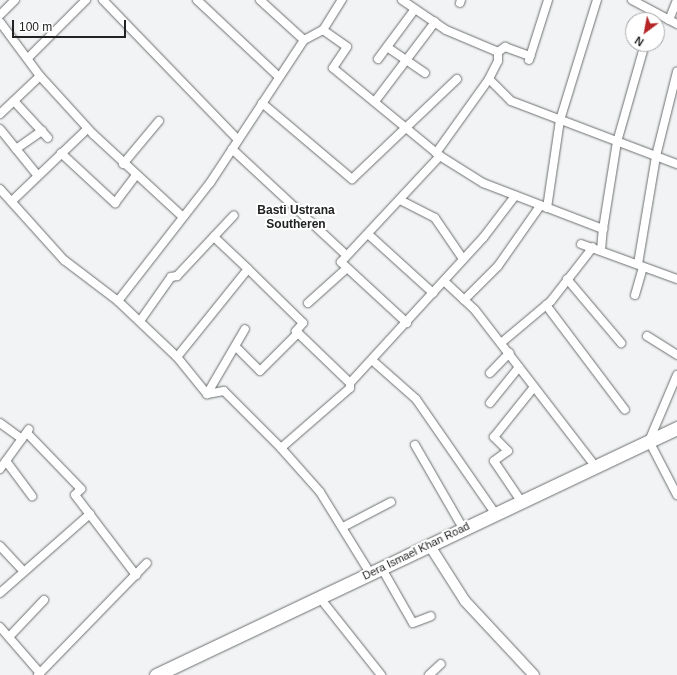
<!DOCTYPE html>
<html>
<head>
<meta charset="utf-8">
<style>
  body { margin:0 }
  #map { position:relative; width:677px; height:675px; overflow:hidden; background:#f1f3f4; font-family:Arial,sans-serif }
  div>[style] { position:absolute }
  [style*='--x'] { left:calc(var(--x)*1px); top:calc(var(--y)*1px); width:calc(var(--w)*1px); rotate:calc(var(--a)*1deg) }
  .roads { filter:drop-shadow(0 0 1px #6c6e6f) drop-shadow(0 0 1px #6c6e6f) }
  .minor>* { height:8px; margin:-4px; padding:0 4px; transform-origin:4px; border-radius:4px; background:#fff }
  .tertiary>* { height:10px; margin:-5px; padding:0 5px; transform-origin:5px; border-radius:5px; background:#fff }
  .trunk>* { height:13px; margin:-6.5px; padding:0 6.5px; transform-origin:6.5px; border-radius:6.5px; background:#fff }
  span { translate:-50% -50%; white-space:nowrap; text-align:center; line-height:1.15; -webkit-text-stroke:4px #fff; paint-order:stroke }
  .street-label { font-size:11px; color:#212222 }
  .neighbourhood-label { font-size:12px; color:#212222; font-weight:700 }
  .north { position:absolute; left:625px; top:12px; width:40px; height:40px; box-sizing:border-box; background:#fff; border:1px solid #a6a7a7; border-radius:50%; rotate:212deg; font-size:11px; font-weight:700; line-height:16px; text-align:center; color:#212222 }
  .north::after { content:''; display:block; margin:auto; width:14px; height:18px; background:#b62627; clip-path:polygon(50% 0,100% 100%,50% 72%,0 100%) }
  .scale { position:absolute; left:12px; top:20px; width:114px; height:18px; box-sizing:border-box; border:2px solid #212222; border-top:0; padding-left:5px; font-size:12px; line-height:14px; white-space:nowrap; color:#212222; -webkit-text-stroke:3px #fff; paint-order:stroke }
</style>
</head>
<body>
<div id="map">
  <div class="roads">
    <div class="minor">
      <div style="--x:103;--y:0;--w:194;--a:46"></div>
      <div style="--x:197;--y:0;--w:112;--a:43.2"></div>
      <div style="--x:260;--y:0;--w:59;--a:42.3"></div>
      <div style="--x:402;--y:0;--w:53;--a:34.3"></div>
      <div style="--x:446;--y:30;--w:56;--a:22.9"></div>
      <div style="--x:498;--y:52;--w:9;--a:90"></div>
      <div style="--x:498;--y:61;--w:20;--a:117"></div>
      <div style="--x:489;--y:79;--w:91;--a:125.6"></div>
      <div style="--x:632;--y:0;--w:51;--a:28.1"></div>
      <div style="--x:460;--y:3;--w:3;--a:-72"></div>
      <div style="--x:0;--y:15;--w:21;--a:-45"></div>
      <div style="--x:669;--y:20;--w:22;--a:-68"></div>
      <div style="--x:0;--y:22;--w:67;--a:53.5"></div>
      <div style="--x:40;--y:76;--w:79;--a:47.6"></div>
      <div style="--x:93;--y:134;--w:122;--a:42.7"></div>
      <div style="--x:323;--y:30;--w:29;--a:35"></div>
      <div style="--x:347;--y:47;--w:25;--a:124"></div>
      <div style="--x:333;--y:68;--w:139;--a:39.4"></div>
      <div style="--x:440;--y:156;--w:51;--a:32.1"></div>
      <div style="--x:483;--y:183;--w:129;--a:21"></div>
      <div style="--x:603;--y:229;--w:88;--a:-80.9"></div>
      <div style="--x:617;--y:142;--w:102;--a:-74.1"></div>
      <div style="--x:387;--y:47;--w:46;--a:34.4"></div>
      <div style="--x:498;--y:52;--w:9;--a:-36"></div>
      <div style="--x:505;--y:47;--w:27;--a:20"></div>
      <div style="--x:28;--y:58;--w:82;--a:-45"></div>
      <div style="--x:378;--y:59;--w:62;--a:-53.5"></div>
      <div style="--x:529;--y:60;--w:63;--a:-72.4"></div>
      <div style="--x:489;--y:79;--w:31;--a:45"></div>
      <div style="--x:511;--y:101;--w:178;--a:20.8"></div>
      <div style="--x:376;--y:100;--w:98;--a:-52.9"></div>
      <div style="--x:14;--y:101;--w:50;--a:47.4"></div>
      <div style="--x:262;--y:103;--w:118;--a:40.2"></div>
      <div style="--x:352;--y:179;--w:145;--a:-43.6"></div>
      <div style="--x:0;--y:114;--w:55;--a:-43.5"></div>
      <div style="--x:0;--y:129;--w:60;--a:51"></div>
      <div style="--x:16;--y:149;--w:32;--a:-35"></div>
      <div style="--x:232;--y:149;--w:156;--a:42.9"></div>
      <div style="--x:61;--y:153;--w:74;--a:42.8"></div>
      <div style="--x:115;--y:203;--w:35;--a:-53"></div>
      <div style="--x:123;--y:164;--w:56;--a:-50.1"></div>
      <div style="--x:0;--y:189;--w:96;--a:48"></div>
      <div style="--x:64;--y:260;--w:68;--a:37.2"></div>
      <div style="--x:118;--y:301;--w:150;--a:-52.1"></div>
      <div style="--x:210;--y:183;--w:171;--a:-56.7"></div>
      <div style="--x:304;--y:40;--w:21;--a:-28"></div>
      <div style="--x:323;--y:30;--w:36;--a:-58"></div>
      <div style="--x:400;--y:200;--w:39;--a:27"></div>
      <div style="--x:435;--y:218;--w:50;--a:55.7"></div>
      <div style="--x:12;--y:201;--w:104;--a:-43.8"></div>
      <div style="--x:547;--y:208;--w:89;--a:-81.6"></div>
      <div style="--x:560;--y:120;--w:126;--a:-72.9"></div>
      <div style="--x:368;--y:234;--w:88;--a:42.2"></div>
      <div style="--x:581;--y:244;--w:102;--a:20"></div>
      <div style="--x:601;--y:250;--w:21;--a:-85"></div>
      <div style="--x:638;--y:264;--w:109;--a:-80.5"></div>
      <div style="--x:656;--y:156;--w:87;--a:-76"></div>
      <div style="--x:248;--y:269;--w:77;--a:44.5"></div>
      <div style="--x:303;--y:323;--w:11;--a:131"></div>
      <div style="--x:296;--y:331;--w:75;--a:43.9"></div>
      <div style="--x:567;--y:279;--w:84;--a:49.8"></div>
      <div style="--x:444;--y:281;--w:42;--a:43.1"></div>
      <div style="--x:475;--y:310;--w:197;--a:52.4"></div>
      <div style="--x:635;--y:295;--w:29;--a:-74"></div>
      <div style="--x:464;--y:300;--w:48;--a:-45"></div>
      <div style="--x:498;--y:266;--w:73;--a:-55"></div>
      <div style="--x:118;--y:301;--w:81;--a:43.5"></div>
      <div style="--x:177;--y:357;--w:48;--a:51"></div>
      <div style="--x:207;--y:394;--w:17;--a:-10"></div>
      <div style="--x:224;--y:391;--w:81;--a:45"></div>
      <div style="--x:281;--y:448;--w:91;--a:-41"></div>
      <div style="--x:350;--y:388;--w:5;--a:-90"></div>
      <div style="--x:350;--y:383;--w:197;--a:-47.5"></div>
      <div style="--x:483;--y:238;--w:53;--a:-52.7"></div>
      <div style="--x:308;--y:303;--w:52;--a:-41.9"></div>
      <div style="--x:546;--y:305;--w:131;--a:53"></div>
      <div style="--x:140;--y:321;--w:54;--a:-54.8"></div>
      <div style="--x:171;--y:277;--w:6;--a:-9"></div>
      <div style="--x:177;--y:276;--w:83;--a:-46.9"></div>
      <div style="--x:407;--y:323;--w:90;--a:-137.3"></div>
      <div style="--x:341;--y:262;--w:145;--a:-47"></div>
      <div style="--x:647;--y:336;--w:36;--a:32"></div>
      <div style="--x:501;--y:343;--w:65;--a:-40"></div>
      <div style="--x:551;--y:301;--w:68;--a:-52.1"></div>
      <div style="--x:236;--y:347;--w:34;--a:45"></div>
      <div style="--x:260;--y:371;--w:54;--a:-45"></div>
      <div style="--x:177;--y:357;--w:113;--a:-51.1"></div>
      <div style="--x:248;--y:269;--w:47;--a:-136.7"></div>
      <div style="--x:373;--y:361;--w:57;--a:41.5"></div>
      <div style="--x:416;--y:399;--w:139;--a:55.3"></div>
      <div style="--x:490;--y:373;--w:28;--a:-46"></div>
      <div style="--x:677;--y:375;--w:72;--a:113"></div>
      <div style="--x:649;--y:441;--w:61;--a:62.6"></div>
      <div style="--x:207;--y:394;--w:75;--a:-59.7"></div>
      <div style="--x:490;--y:403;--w:46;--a:-51.1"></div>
      <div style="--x:0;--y:423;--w:27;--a:36"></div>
      <div style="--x:27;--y:433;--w:78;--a:46"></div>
      <div style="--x:81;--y:489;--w:8;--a:135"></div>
      <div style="--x:75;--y:495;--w:101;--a:52.7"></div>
      <div style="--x:415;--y:445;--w:96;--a:60"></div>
      <div style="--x:281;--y:448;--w:59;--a:48.4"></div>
      <div style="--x:320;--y:492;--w:95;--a:58.3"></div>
      <div style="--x:6;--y:461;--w:44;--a:53.4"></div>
      <div style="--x:0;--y:469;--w:49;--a:-54.1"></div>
      <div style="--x:521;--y:501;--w:48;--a:-124"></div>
      <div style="--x:494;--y:461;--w:17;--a:-36"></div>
      <div style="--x:508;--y:451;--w:20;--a:-135"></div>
      <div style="--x:494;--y:437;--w:64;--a:-51.3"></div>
      <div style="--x:343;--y:527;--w:54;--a:-27.5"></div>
      <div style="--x:0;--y:546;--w:34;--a:47"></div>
      <div style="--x:385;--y:574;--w:56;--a:60.3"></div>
      <div style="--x:413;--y:623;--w:19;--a:-21"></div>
      <div style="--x:0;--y:593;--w:120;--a:-41.3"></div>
      <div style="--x:324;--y:603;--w:92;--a:51.6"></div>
      <div style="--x:0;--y:627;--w:61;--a:49"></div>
      <div style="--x:9;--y:637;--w:51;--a:-46.6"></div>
      <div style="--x:38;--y:675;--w:156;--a:-45.8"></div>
      <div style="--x:429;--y:675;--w:16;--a:-43"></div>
    </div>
    <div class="tertiary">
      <div style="--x:430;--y:546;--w:65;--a:57.5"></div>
      <div style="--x:465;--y:601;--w:101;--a:47"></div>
    </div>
    <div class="trunk">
      <div style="--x:156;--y:675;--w:577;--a:-25.37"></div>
    </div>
  </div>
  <div class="street-label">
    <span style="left:416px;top:551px;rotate:-26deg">Dera Ismael Khan Road</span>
  </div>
  <div class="neighbourhood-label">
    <span style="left:296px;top:218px">Basti Ustrana<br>Southeren</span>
  </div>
  <div class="north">N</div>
  <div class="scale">100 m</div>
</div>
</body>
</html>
